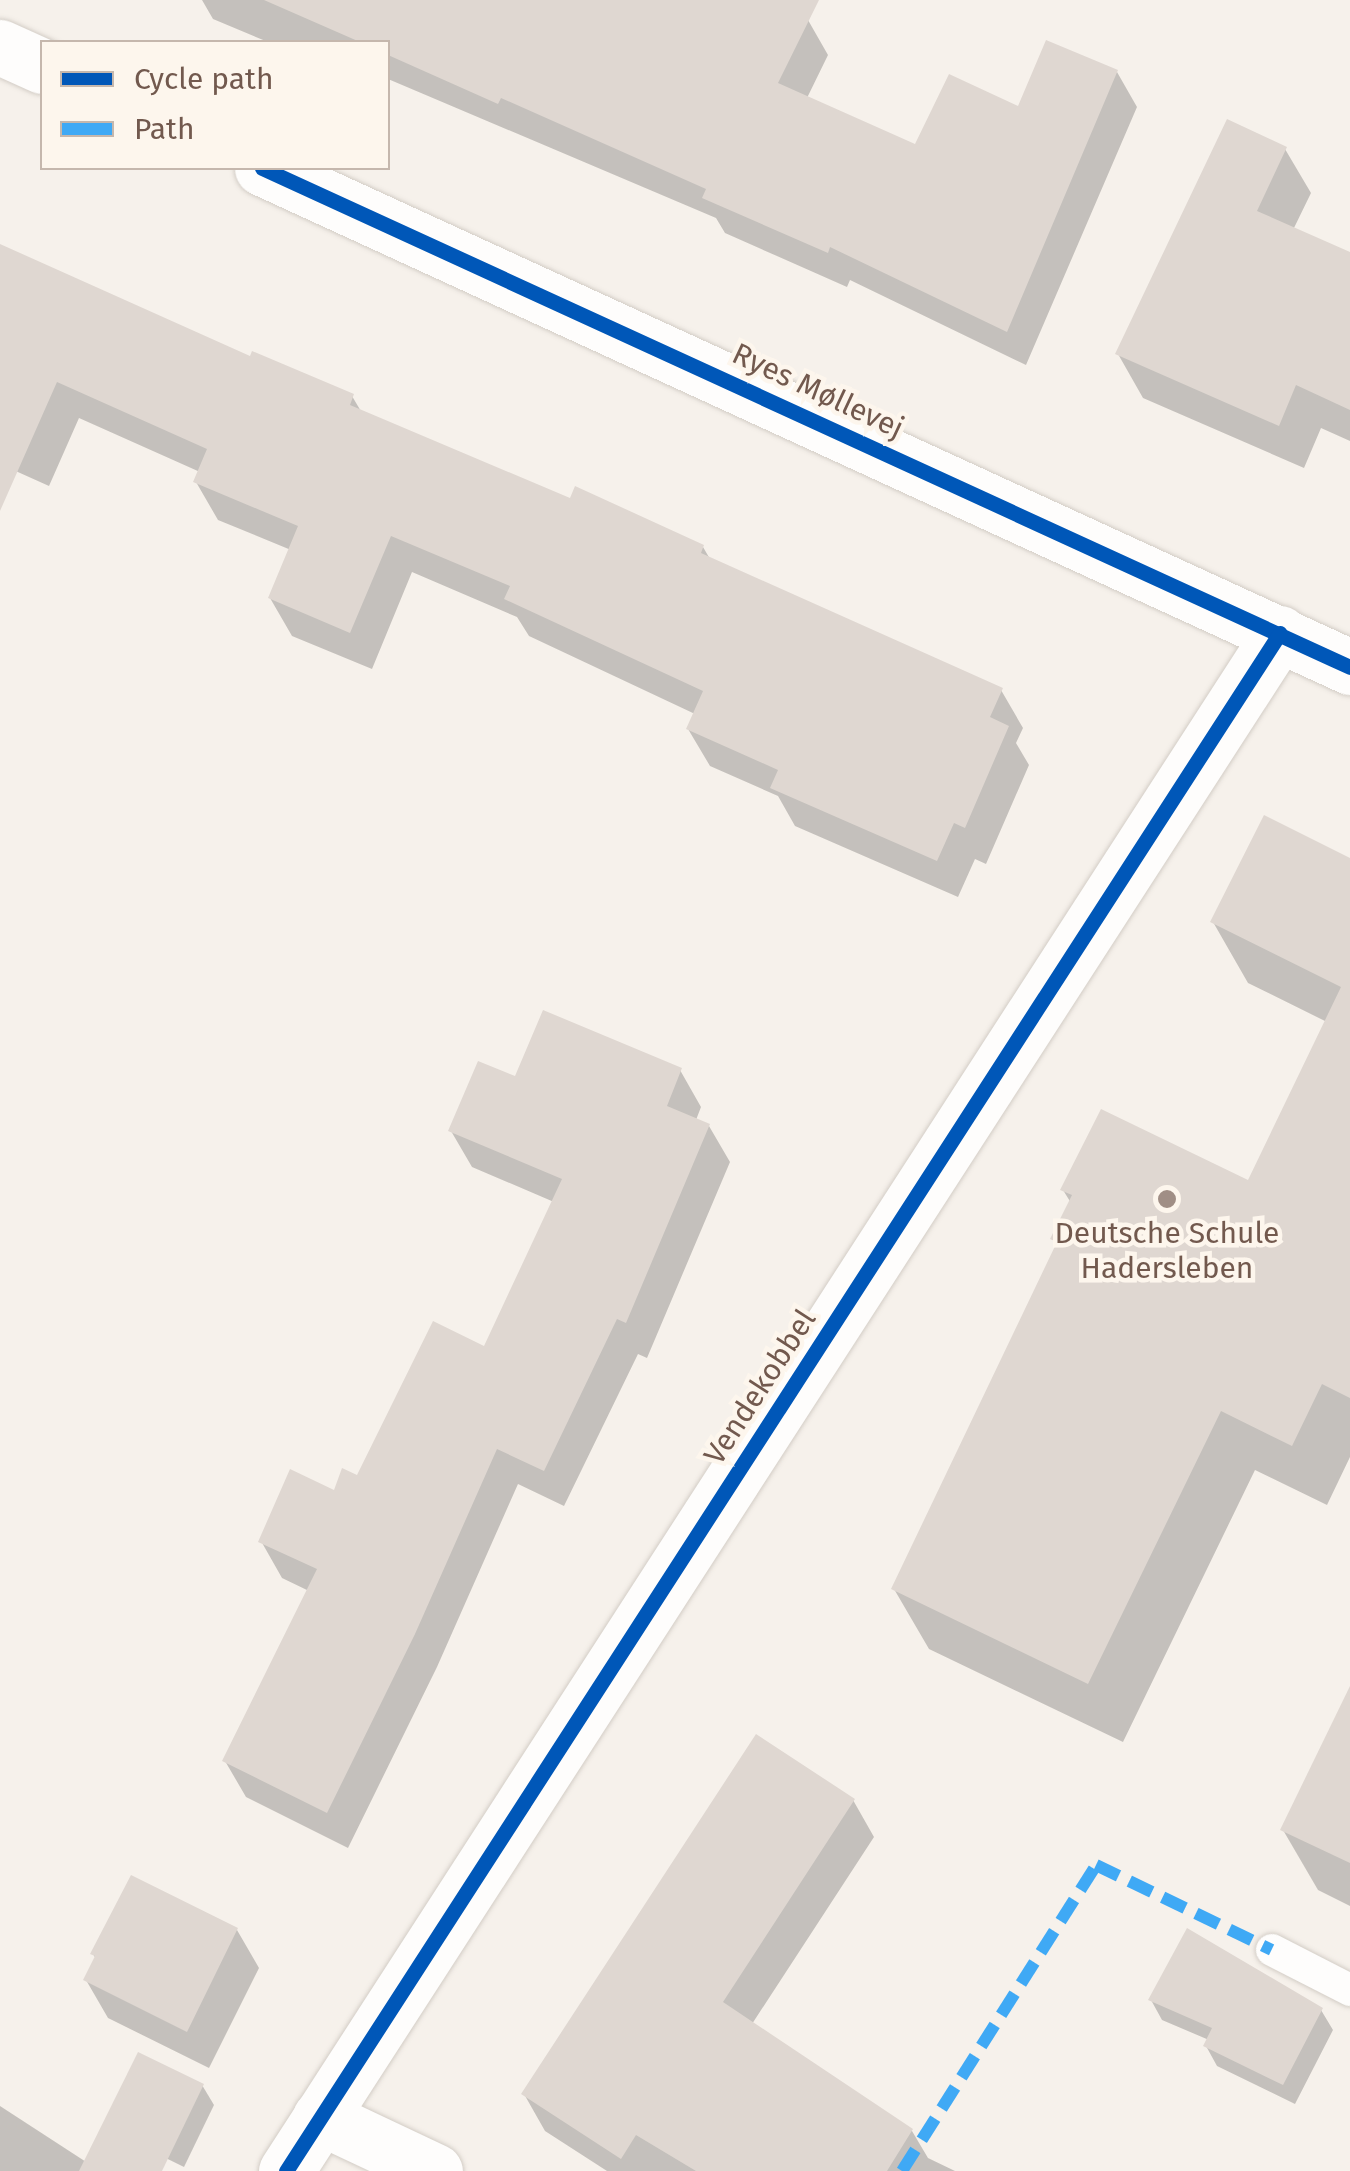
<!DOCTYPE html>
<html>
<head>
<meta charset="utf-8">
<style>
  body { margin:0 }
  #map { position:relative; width:1350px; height:2171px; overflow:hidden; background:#f6f1eb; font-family:"Fira Sans",sans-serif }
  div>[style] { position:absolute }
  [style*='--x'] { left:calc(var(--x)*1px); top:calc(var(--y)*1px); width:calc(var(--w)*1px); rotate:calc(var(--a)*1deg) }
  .shadow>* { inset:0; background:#0003 }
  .building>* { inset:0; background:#dfd7d1 }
  .roads { filter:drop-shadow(0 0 2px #d3cdc6) drop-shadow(0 0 2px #d3cdc6) }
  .service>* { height:32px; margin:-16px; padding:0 16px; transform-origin:16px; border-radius:16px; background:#fefdfc }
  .minor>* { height:55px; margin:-27.5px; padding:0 27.5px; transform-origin:27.5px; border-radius:27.5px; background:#fefdfc }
  .quiet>* { height:12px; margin-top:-6px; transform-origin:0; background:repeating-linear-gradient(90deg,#3fa9f5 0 25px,transparent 0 37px) }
  .cycleway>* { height:15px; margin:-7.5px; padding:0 7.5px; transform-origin:7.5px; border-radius:7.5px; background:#0057b8 }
  .dots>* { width:28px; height:28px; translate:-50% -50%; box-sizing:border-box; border:5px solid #fdf6ed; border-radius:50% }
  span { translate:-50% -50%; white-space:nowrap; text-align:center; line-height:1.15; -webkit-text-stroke:9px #fdf6ed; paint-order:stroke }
  .street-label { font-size:30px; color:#72594e }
  .poi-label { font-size:30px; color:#72594e }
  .legend { position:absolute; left:40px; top:40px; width:350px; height:130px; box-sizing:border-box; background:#fdf6ed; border:2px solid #c5b7ad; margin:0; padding:12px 18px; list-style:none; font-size:30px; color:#72594e }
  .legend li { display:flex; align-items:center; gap:20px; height:50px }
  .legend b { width:50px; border:2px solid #c5b7ad }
</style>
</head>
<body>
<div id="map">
  <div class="shadow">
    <div style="clip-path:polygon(202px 0,765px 0,808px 20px,828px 55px,807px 98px,916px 148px,1117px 72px,1137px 107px,1026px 365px,850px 280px,847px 287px,725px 233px,716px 218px,388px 79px,388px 42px,268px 42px,213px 19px)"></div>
    <div style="clip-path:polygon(1285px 149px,1311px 193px,1293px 230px,1350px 255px,1350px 441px,1321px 428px,1304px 468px,1143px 398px,1118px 354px)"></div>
    <div style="clip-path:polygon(0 245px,252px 359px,352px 396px,362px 413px,571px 501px,703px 547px,710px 559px,1001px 690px,1023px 728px,1016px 743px,1029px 765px,986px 864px,975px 859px,958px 897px,795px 826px,778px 796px,710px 766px,688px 729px,695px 714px,529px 636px,517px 617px,412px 572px,372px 669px,292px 636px,270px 598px,291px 550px,218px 520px,196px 482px,200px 472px,79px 418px,49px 486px,0 464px)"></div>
    <div style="clip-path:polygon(1350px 860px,1350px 1457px,1327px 1505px,1255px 1470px,1123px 1742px,929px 1649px,894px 1589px,1058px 1247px,1053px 1239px,1071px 1203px,1063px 1190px,1249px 1183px,1327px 1022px,1248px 983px,1213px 922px)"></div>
    <div style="clip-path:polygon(680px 1070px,701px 1107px,696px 1120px,709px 1126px,730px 1162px,647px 1358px,638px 1354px,564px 1506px,518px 1484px,437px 1667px,348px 1848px,246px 1797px,225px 1761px,309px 1591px,282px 1578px,261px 1541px,358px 1478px,485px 1349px,554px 1202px,472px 1167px,451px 1131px,516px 1079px)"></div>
    <div style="clip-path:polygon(1350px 1691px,1350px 1906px,1318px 1890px,1283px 1830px)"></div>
    <div style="clip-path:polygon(853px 1800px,874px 1837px,752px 2024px,912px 2131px,928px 2158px,955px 2171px,607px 2171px,545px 2131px,524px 2094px)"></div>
    <div style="clip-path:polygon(237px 1930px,259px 1968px,209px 2068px,108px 2018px,86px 1980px,96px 1959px,93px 1954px)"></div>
    <div style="clip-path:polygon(1151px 2000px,1321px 2010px,1333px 2030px,1295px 2104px,1217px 2066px,1206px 2046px,1209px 2040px,1162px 2020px)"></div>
    <div style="clip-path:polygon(202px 2085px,214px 2105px,184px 2167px,121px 2136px)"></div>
    <div style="clip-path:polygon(0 2106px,100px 2171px,0 2171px)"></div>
  </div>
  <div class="building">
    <div style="clip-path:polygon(264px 0,819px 0,778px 83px,915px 144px,949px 74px,1018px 106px,1046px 40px,1118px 70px,1007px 332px,830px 247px,828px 253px,702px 198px,706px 189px,501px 98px,498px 104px,388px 55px,388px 42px,360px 42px)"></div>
    <div style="clip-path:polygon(1227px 119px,1287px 147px,1257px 211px,1350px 252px,1350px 410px,1296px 385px,1279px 426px,1115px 354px)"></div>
    <div style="clip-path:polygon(0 244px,250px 356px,252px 351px,354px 394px,350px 405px,570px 498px,575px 486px,704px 545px,701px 553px,1003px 688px,990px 717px,1009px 726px,965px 828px,954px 823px,937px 861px,770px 788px,778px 770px,686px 729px,703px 691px,504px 599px,510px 586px,391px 536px,350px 633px,268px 598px,298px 526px,193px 482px,207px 449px,57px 382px,0 511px)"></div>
    <div style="clip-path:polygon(1264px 815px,1350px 858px,1350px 1398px,1322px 1384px,1292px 1446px,1221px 1411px,1088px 1684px,891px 1589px,1057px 1242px,1050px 1239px,1072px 1195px,1060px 1190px,1101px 1109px,1248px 1180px,1341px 987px,1210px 922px)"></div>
    <div style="clip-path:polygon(543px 1010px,682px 1068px,667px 1106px,710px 1124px,626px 1323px,617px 1319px,544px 1471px,497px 1449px,415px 1634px,327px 1813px,222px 1761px,317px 1569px,258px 1542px,290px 1469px,334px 1490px,342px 1468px,357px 1475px,433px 1321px,484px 1346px,562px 1179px,448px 1131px,478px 1061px,515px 1076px)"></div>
    <div style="clip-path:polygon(1350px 1686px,1350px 1863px,1280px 1830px)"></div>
    <div style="clip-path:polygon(756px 1734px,855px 1799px,723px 2002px,913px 2129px,887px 2171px,696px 2171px,636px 2135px,621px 2159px,521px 2094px)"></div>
    <div style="clip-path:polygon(131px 1875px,238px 1928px,187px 2032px,83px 1980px,95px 1956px,90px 1954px)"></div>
    <div style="clip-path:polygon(1187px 1928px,1323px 2008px,1283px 2085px,1203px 2046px,1212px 2028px,1148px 2000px)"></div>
    <div style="clip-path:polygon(138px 2052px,204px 2084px,162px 2171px,79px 2171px)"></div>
  </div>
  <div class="roads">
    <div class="service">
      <div style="--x:1272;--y:1950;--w:88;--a:27.1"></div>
    </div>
    <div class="minor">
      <div style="--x:0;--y:47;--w:46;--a:24.3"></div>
      <div style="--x:262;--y:168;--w:1197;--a:24.64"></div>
      <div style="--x:320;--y:2117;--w:127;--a:25.2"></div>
      <div style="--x:286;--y:2171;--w:1831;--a:-57.13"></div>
    </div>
  </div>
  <div class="quiet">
    <div style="--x:902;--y:2171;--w:362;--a:-57.6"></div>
    <div style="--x:1096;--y:1865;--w:195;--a:25.8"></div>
  </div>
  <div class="cycleway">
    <div style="--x:262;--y:168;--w:1197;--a:24.64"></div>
    <div style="--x:286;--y:2171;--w:1831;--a:-57.13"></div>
  </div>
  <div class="dots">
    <div style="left:1167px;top:1199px;background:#a08e85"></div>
  </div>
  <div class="street-label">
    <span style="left:818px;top:391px;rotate:25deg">Ryes Møllevej</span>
    <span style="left:760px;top:1387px;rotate:-57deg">Vendekobbel</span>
  </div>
  <div class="poi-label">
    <span style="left:1167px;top:1250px">Deutsche Schule<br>Hadersleben</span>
  </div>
  <ul class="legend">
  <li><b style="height:12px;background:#0057b8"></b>Cycle path</li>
  <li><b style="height:12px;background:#3fa9f5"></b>Path</li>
  </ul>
</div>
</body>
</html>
